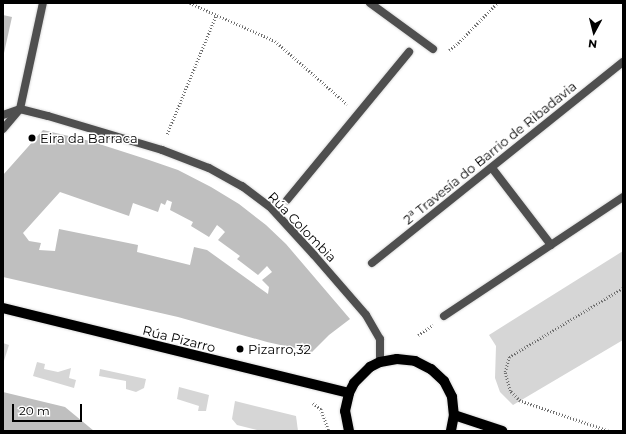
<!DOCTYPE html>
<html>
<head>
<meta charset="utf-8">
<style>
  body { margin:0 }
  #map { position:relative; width:626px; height:434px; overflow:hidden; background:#fff; font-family:Montserrat,sans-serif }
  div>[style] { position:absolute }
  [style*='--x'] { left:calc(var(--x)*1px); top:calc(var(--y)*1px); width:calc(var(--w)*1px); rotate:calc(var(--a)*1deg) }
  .green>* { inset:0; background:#d6d6d6 }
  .building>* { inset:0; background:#bfbfbf }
  .path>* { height:2.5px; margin-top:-1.25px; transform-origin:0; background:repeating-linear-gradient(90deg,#717171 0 1px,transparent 0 3px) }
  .roads { filter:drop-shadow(0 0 1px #dbdbdb) drop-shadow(0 0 1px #dbdbdb) }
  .pedestrian>* { height:8px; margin:-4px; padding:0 4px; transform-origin:4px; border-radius:4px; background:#4f4f4f }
  .minor>* { height:8px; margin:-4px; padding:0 4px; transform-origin:4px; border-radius:4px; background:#4f4f4f }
  .primary>* { height:10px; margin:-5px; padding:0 5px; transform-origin:5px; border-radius:5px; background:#000 }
  .dots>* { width:11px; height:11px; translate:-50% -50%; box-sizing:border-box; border:2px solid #fff; border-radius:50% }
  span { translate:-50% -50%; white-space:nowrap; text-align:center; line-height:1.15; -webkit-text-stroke:3px #fff; paint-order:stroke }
  .poi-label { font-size:13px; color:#000 }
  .left { translate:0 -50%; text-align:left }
  .street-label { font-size:13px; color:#000 }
  .frame { position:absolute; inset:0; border:4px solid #000; pointer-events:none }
  .north { position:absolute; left:574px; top:12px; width:40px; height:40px; -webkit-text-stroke:3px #fff; paint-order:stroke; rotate:187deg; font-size:11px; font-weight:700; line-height:16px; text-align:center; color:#000 }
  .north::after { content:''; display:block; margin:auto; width:14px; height:18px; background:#000; clip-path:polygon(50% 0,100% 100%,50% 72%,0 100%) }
  .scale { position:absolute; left:12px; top:404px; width:70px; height:18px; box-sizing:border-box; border:2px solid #000; border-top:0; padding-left:5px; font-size:12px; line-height:14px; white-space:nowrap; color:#000; -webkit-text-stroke:3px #fff; paint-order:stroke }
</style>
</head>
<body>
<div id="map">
  <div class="green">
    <div style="clip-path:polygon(623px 251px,623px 340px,513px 405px,500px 392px,495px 378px,496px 346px,489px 335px)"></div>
    <div style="clip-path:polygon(3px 343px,9px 345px,3px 364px)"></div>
    <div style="clip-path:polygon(37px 362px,45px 364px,44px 369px,58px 372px,71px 368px,69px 378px,76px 380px,74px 388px,33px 376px)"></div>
    <div style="clip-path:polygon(100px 369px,146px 379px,144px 388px,136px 392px,126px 389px,126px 381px,99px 376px)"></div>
    <div style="clip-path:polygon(179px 387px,209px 395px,206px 411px,198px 411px,199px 406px,177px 399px)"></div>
    <div style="clip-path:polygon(235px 401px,296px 416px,298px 431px,261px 431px,237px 425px,232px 419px)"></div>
  </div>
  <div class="building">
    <div style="clip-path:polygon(3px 15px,12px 17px,4px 53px,3px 53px)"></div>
    <div style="clip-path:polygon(evenodd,43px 130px,90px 141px,149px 160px,178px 170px,211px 187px,239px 204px,266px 225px,286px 244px,350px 319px,329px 335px,312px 352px,267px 342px,178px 317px,3px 277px,3px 175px,43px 130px,60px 192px,129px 216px,133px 203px,158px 212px,161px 203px,165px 205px,167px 200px,172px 202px,170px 210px,193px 222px,191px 226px,209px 237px,217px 225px,222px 229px,225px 232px,218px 240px,240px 256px,237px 259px,258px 275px,267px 266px,272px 272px,262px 280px,269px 287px,268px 294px,207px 250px,194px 247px,190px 265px,137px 252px,138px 245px,59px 229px,55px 251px,39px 250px,41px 243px,29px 241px,23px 233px,60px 192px)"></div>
    <div style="clip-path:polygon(3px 392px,65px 407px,94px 431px,3px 431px)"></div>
  </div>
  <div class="path">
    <div style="--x:190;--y:3;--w:93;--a:24.1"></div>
    <div style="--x:275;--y:41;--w:96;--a:41.2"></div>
    <div style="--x:449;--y:50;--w:11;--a:-38"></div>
    <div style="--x:458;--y:43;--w:56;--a:-45.7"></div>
    <div style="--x:167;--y:134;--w:129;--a:-67.6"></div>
    <div style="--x:418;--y:335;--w:18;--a:-34"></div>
    <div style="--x:313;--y:403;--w:10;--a:37"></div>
    <div style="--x:321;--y:409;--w:23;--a:70"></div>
    <div style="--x:608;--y:431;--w:93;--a:-161.2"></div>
    <div style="--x:520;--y:401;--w:14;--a:-135"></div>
    <div style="--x:510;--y:391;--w:20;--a:-105"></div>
    <div style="--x:505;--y:372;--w:16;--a:-75"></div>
    <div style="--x:509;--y:357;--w:133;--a:-31.2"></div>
  </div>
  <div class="roads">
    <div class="pedestrian">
      <div style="--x:287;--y:200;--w:192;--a:-50.5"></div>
    </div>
    <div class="minor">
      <div style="--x:370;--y:3;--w:78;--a:36.1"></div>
      <div style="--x:3;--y:115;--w:18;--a:-19"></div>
      <div style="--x:20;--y:109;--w:29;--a:14"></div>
      <div style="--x:48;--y:116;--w:119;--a:16.6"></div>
      <div style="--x:162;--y:150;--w:50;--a:21"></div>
      <div style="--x:209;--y:168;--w:38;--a:29"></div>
      <div style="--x:242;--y:186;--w:38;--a:37"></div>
      <div style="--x:272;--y:209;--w:62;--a:47.6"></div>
      <div style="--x:314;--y:255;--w:79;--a:49.1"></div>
      <div style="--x:366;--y:315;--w:28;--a:60"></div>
      <div style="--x:380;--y:339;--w:23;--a:90"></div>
      <div style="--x:3;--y:129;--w:26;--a:-50"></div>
      <div style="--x:20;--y:109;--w:108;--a:-77.8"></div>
      <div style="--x:492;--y:168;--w:97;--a:52.5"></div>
      <div style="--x:372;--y:263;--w:322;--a:-38.7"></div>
      <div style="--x:444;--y:316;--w:215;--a:-33.6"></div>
    </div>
    <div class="primary">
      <div style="--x:3;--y:308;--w:356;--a:13.8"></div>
      <div style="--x:454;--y:415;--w:51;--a:18.4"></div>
      <div style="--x:349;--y:431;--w:20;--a:-101"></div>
      <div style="--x:345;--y:411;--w:18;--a:-77"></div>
      <div style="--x:349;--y:393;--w:11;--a:-63"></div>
      <div style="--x:354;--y:383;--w:23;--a:-45"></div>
      <div style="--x:370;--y:367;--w:11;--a:-27"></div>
      <div style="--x:380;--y:362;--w:17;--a:-10"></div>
      <div style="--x:397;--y:359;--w:18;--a:6"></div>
      <div style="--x:415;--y:361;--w:18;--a:27"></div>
      <div style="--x:431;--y:369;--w:18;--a:43"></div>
      <div style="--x:444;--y:381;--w:18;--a:63"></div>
      <div style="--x:452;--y:397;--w:18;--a:84"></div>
      <div style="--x:454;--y:415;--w:16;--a:101"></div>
    </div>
  </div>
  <div class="dots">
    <div style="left:32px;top:138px;background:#000"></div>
    <div style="left:240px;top:349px;background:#000"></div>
  </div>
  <div class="poi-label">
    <span class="left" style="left:40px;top:138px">Eira da Barraca</span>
    <span class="left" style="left:248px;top:349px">Pizarro,32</span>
  </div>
  <div class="street-label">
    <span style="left:490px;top:153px;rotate:-39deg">2ª Travesía do Barrio de Ribadavia</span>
    <span style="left:302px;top:227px;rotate:46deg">Rúa Colombia</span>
    <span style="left:179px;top:339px;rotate:14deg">Rúa Pizarro</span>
  </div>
  <div class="frame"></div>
  <div class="north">N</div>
  <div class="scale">20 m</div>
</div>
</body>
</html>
